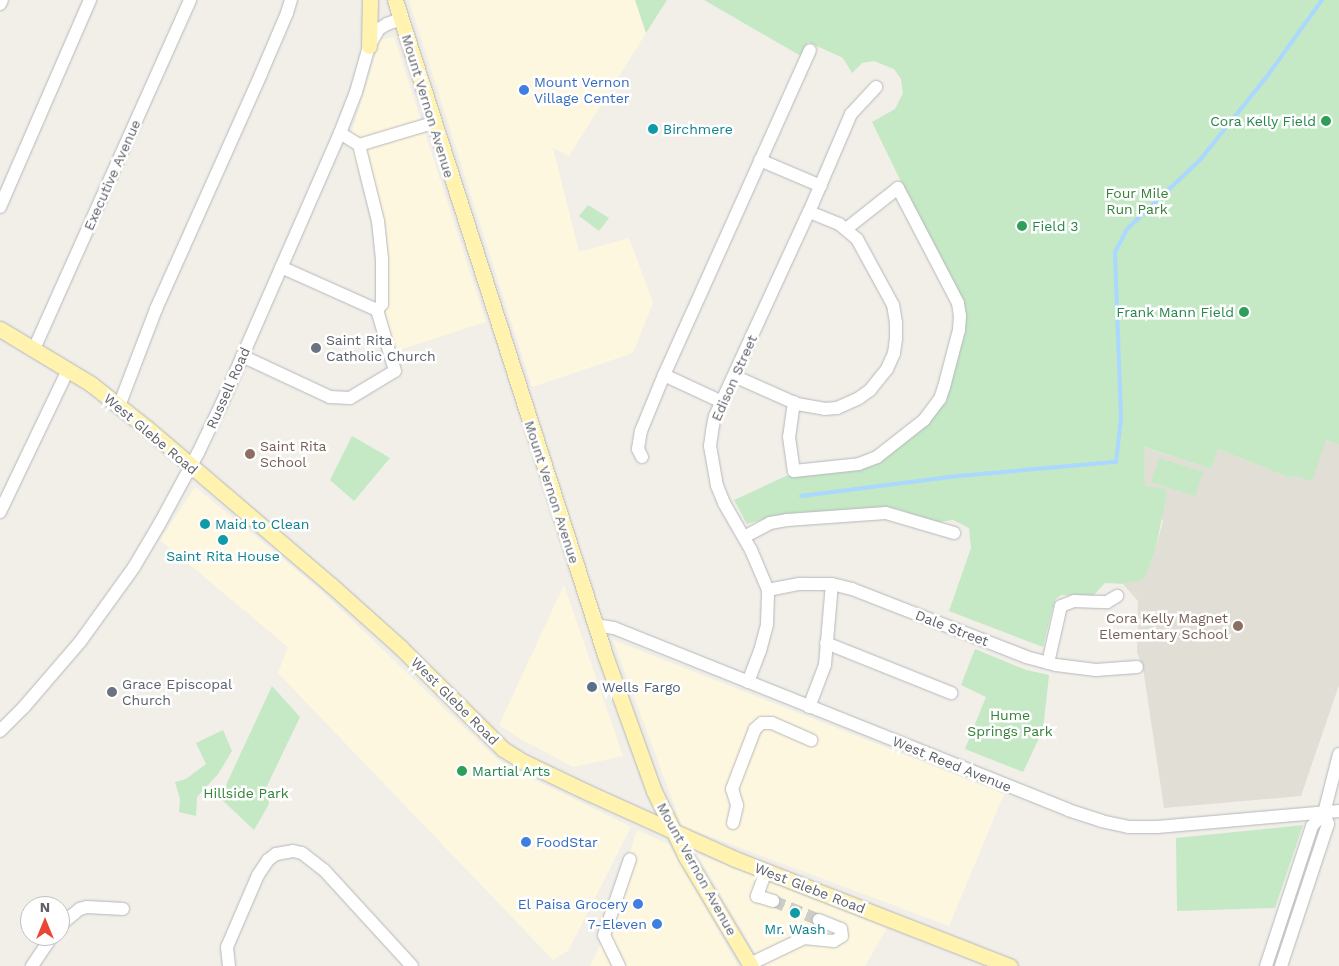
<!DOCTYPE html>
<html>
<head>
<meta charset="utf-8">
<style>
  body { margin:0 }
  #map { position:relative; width:1339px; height:966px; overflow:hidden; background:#f1efe8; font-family:"Work Sans",sans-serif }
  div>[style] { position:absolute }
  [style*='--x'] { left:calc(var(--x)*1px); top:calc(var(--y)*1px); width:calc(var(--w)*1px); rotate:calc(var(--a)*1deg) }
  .commercial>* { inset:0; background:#fef7df }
  .education>* { inset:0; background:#e1ded6 }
  .green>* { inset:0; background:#c5e8c5 }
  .stream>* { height:4px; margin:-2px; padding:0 2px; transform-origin:2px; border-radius:2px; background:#aad8fe }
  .minor-tunnel>* { height:12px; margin-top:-6px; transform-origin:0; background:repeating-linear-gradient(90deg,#ccccc8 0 12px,transparent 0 18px) }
  .roads { filter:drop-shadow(0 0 1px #b5b7bc) drop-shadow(0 0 1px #b5b7bc) }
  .minor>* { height:12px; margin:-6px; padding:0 6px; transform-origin:6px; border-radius:6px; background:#fff }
  .major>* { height:15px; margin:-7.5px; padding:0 7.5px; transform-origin:7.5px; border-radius:7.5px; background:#fff3af }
  .dots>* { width:14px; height:14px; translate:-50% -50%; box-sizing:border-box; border:2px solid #fff; border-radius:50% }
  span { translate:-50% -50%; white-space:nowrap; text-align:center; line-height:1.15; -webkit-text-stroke:5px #fff; paint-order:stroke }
  .shop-label { font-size:14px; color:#366cbe }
  .left { translate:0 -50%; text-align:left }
  .right { translate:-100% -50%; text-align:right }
  .street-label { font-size:14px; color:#5f6268 }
  .leisure-label { font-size:14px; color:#27864d }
  .culture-label { font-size:14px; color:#0d838f }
  .park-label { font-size:14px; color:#348139 }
  .worship-label { font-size:14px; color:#5b616d }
  .education-label { font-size:14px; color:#785e54 }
  .service-label { font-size:14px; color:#4e5e75 }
  .north { position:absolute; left:20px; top:896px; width:50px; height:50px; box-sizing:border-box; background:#fff; border:1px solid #bfc0c3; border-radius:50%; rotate:0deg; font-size:14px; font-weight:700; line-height:20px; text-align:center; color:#5f6268 }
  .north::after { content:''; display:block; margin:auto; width:18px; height:22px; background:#e94635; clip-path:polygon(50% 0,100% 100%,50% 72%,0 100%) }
</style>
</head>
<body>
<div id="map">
  <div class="commercial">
    <div style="clip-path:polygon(409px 0,635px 0,646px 33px,569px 156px,553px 148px,579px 252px,629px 238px,653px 303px,633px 353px,532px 387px)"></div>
    <div style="clip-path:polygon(394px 37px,486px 322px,396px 351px,378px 302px,378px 238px,349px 142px,380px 40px)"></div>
    <div style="clip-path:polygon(195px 487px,316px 586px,496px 758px,517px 771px,631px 827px,568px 951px,553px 960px,278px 673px,288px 647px,160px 540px)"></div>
    <div style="clip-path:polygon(564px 585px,623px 756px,573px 767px,517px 737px,499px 725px)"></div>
    <div style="clip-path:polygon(613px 640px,1004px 794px,949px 926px,682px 826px)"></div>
    <div style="clip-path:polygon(637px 830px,669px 844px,738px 966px,590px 966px,597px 953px)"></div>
    <div style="clip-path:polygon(697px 854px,887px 928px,865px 966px,763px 966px)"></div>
  </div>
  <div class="education">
    <div style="clip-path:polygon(1326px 440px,1339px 445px,1339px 685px,1301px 796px,1164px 808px,1143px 668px,1137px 652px,1138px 601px,1123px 584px,1145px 577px,1155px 551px,1163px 521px,1145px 486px,1143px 447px,1211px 469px,1218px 449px,1290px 478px,1295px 476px,1302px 478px)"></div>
  </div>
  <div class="green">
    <div style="clip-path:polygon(635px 0,667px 0,646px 33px)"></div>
    <div style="clip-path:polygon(704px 0,1339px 0,1339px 445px,1326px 440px,1312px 481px,1295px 476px,1290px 478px,1218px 449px,1211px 469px,1144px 447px,1145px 486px,1165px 489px,1167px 494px,1155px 551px,1145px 578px,1123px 584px,1105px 583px,1093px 596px,1061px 595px,1056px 599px,1052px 610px,1043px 647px,949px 611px,971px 548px,969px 528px,953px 520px,931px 523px,899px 509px,844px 510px,774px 516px,747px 524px,734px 500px,786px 476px,861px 468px,929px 420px,963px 331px,928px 237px,872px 122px,895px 109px,903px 93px,901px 79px,894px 69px,874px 61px,862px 63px,852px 73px,843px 58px,808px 42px,801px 56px)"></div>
    <div style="clip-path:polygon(588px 205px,609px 218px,599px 231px,579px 216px)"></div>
    <div style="clip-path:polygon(352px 436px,390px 458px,354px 501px,330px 480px)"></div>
    <div style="clip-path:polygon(1159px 458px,1203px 472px,1195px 496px,1151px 482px)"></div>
    <div style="clip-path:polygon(975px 649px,1026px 670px,1049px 675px,1043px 730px,1023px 772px,965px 749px,986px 697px,961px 685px)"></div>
    <div style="clip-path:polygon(272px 686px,300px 717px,266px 788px,269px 804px,254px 830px,220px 798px)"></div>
    <div style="clip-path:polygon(223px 730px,232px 751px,218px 774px,197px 797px,196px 816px,179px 812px,180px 799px,175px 782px,186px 779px,206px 764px,196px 743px)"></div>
    <div style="clip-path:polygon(1303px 825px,1275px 908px,1177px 911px,1176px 838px)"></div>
  </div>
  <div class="stream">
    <div style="--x:801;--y:496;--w:158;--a:-7.3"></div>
    <div style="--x:958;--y:476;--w:159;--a:-5.1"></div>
    <div style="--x:1116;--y:462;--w:44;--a:-83.5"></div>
    <div style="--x:1121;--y:418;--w:166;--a:-92.1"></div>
    <div style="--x:1115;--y:252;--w:26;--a:-62"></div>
    <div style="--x:1127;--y:229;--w:100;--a:-43.4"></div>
    <div style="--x:1200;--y:160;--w:104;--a:-51.3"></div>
    <div style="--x:1265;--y:79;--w:97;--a:-54.2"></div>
  </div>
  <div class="minor-tunnel">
    <div style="--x:773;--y:901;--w:50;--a:22.4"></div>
  </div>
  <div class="roads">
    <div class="minor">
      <div style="--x:0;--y:4;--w:4;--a:-63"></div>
      <div style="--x:340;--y:133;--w:22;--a:32"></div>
      <div style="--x:359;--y:145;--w:77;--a:-16.6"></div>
      <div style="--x:359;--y:145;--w:78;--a:76"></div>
      <div style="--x:378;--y:221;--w:37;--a:84"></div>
      <div style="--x:382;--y:258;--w:46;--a:90"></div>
      <div style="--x:382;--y:304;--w:8;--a:130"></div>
      <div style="--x:760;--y:160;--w:66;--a:23.1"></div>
      <div style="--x:0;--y:207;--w:226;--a:-66.5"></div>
      <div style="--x:34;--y:349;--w:382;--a:-65.9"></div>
      <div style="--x:242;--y:356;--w:97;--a:25"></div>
      <div style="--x:330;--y:397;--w:20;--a:3"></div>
      <div style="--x:350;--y:398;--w:52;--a:-31"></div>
      <div style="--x:395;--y:371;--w:64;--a:-106.4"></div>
      <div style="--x:377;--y:310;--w:105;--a:-155.9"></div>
      <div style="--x:664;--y:375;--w:64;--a:25"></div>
      <div style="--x:734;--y:376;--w:69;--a:24"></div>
      <div style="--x:797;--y:404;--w:27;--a:10"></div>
      <div style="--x:824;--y:409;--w:13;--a:-4"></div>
      <div style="--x:837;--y:408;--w:24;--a:-24"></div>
      <div style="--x:859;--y:398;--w:14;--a:-36"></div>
      <div style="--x:870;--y:390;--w:27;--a:-51"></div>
      <div style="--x:887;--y:369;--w:17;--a:-66"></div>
      <div style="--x:894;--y:353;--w:15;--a:-82"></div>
      <div style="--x:896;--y:338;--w:15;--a:-90"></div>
      <div style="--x:896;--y:323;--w:18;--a:-99"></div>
      <div style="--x:893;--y:305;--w:75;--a:-118.6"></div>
      <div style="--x:857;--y:239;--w:23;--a:-140"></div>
      <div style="--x:839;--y:224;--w:32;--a:-158"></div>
      <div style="--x:794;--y:402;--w:35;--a:98"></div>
      <div style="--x:789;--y:437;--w:34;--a:82"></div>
      <div style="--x:794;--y:471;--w:65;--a:-6.1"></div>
      <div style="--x:859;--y:464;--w:19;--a:-21"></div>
      <div style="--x:877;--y:457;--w:60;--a:-38.2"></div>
      <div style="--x:924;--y:420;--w:26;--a:-53"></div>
      <div style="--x:940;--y:399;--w:13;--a:-72"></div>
      <div style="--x:944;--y:387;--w:59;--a:-75.3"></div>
      <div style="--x:959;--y:330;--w:14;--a:-86"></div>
      <div style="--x:960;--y:316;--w:13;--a:-99"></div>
      <div style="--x:958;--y:303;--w:130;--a:-117.6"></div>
      <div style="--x:898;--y:188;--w:66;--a:141.7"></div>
      <div style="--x:119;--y:406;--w:104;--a:-69.1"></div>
      <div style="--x:156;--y:309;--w:257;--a:-65.9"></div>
      <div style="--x:261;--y:74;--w:66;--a:-66.9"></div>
      <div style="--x:287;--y:13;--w:14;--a:-73"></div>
      <div style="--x:642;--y:457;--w:9;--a:-117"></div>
      <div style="--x:638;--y:449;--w:18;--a:-81"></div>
      <div style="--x:641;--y:431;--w:61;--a:-67.7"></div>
      <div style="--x:664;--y:375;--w:356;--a:-65.8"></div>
      <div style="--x:0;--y:512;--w:157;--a:-64.4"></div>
      <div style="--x:744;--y:537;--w:30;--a:-28"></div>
      <div style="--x:770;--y:523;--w:17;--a:-10"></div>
      <div style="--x:787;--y:520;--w:99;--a:-4"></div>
      <div style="--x:886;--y:513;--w:71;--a:16.4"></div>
      <div style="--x:768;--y:590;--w:33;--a:-11"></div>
      <div style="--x:800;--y:584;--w:32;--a:0"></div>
      <div style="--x:832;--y:584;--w:21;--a:14"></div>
      <div style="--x:852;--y:589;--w:187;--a:21.3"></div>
      <div style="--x:1026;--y:657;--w:31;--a:15"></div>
      <div style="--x:1056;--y:665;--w:40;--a:7.1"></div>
      <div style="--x:1096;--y:670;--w:41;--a:-4.2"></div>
      <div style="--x:595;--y:625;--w:19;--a:9"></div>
      <div style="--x:614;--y:628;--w:489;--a:21.8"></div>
      <div style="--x:1068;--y:810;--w:35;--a:18"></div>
      <div style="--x:1101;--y:821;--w:29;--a:12"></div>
      <div style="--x:1129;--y:827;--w:28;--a:0"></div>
      <div style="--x:1157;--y:827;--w:183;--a:-5"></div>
      <div style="--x:826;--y:643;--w:135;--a:21.8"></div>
      <div style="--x:1048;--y:663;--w:58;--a:-77.2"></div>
      <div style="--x:1061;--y:606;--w:14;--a:-21"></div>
      <div style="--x:1074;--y:601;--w:33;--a:2"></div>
      <div style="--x:1107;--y:602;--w:12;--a:-31"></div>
      <div style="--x:748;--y:682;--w:33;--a:-69"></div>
      <div style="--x:760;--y:651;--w:28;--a:-75"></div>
      <div style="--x:767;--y:624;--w:34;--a:-88"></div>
      <div style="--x:768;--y:590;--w:43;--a:-113"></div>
      <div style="--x:751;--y:550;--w:54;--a:-119.9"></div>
      <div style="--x:724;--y:503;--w:18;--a:-112"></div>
      <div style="--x:717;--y:486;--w:41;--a:-99.9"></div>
      <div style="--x:710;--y:446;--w:15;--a:-82"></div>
      <div style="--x:712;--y:431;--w:15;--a:-79"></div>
      <div style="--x:715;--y:416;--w:225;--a:-65.3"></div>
      <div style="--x:809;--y:212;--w:107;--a:-66.8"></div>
      <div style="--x:851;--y:114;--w:37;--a:-47"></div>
      <div style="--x:809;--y:707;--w:45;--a:-69.1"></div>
      <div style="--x:825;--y:665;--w:81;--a:-85.1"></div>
      <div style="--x:0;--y:731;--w:34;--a:-45"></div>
      <div style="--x:24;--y:707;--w:86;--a:-49.3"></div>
      <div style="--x:80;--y:642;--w:92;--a:-54.2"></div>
      <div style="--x:134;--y:567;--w:51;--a:-59.4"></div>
      <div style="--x:160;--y:523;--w:80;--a:-61.5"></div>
      <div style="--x:198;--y:453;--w:55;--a:-64.4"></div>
      <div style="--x:222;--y:403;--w:295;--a:-66.4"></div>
      <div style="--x:340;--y:133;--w:44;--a:-68.7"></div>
      <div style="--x:356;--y:92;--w:48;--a:-74.2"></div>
      <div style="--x:369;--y:46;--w:20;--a:-60"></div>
      <div style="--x:379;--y:29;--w:9;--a:-32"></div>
      <div style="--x:387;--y:24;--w:15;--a:-20"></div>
      <div style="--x:733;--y:823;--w:18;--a:-77"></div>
      <div style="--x:737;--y:805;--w:17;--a:-107"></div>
      <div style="--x:732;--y:789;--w:64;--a:-69"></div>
      <div style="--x:755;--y:729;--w:9;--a:-41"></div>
      <div style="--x:762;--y:723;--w:10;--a:0"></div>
      <div style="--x:772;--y:723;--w:43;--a:23.6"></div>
      <div style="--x:766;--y:871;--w:27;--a:110"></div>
      <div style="--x:757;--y:896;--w:17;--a:17"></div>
      <div style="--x:60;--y:925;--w:26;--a:-39"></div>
      <div style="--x:80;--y:909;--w:7;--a:-16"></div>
      <div style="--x:87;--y:907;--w:36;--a:3"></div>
      <div style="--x:750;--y:964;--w:60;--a:-25.7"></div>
      <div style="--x:804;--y:938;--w:30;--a:6"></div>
      <div style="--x:834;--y:941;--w:9;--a:-32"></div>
      <div style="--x:842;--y:936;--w:7;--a:-98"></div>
      <div style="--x:841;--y:929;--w:24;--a:-158"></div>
      <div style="--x:32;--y:966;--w:36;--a:-56"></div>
      <div style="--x:229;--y:966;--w:19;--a:-96"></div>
      <div style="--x:227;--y:947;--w:78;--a:-66.7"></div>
      <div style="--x:258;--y:875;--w:18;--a:-56"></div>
      <div style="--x:268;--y:860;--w:10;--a:-37"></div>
      <div style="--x:276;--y:854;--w:17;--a:-10"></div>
      <div style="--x:293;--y:851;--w:9;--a:13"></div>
      <div style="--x:302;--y:853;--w:28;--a:38"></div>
      <div style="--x:324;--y:870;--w:130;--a:47.5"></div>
      <div style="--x:619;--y:966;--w:34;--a:-116"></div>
      <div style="--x:604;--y:935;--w:80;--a:-71.1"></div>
      <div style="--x:1266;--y:966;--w:147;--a:-71.8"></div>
      <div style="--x:1312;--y:826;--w:18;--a:-47"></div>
      <div style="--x:1324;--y:813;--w:61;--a:-75.7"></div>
      <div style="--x:1281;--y:966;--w:150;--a:-71.7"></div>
      <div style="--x:1328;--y:824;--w:12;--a:-110"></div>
    </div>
    <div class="major">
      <div style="--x:395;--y:0;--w:688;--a:72.22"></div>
      <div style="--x:605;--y:655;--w:145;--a:70.2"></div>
      <div style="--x:654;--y:791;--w:73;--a:64.1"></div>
      <div style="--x:686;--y:857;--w:127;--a:59.2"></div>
      <div style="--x:369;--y:46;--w:46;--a:-88.8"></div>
      <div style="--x:0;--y:329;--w:106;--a:31.1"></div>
      <div style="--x:91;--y:384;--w:71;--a:38.2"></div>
      <div style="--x:147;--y:428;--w:242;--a:40.5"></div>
      <div style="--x:331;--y:585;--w:93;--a:41.9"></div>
      <div style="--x:400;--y:647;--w:145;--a:44.7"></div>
      <div style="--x:503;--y:749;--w:25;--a:32"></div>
      <div style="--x:524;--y:762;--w:72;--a:25.5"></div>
      <div style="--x:589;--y:793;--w:160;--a:24.3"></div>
      <div style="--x:735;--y:859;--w:295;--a:21.3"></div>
    </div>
  </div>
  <div class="dots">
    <div style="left:524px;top:90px;background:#3f7fe0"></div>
    <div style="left:1326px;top:121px;background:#2e9e5b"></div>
    <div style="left:653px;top:129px;background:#0f9aa8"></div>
    <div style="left:1022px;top:226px;background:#2e9e5b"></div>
    <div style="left:1244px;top:312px;background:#2e9e5b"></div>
    <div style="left:316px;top:348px;background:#6b7280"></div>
    <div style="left:250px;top:454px;background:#8d6e63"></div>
    <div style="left:205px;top:524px;background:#0f9aa8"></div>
    <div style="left:223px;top:540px;background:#0f9aa8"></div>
    <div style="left:1238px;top:626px;background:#8d6e63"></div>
    <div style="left:592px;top:687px;background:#5c6f8a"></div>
    <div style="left:112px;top:692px;background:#6b7280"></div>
    <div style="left:462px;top:771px;background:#2e9e5b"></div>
    <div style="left:526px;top:842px;background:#3f7fe0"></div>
    <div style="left:638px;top:904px;background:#3f7fe0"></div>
    <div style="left:795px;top:913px;background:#0f9aa8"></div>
    <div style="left:657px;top:924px;background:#3f7fe0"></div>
  </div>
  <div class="shop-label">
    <span class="left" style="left:534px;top:90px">Mount Vernon<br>Village Center</span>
    <span class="left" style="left:536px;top:842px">FoodStar</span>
    <span class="right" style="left:628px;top:904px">El Paisa Grocery</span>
    <span class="right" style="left:647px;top:924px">7-Eleven</span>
  </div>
  <div class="street-label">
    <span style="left:428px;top:106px;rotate:73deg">Mount Vernon Avenue</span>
    <span style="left:112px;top:175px;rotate:-66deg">Executive Avenue</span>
    <span style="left:734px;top:378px;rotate:-66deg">Edison Street</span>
    <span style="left:228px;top:388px;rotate:-66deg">Russell Road</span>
    <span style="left:151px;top:434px;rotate:40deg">West Glebe Road</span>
    <span style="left:552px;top:492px;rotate:72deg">Mount Vernon Avenue</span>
    <span style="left:952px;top:628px;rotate:21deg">Dale Street</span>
    <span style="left:455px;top:701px;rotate:45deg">West Glebe Road</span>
    <span style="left:952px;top:764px;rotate:22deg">West Reed Avenue</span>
    <span style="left:697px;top:869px;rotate:61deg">Mount Vernon Avenue</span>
    <span style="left:810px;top:888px;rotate:21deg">West Glebe Road</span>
  </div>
  <div class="leisure-label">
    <span class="right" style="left:1316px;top:121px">Cora Kelly Field</span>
    <span class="left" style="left:1032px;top:226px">Field 3</span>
    <span class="right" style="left:1234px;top:312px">Frank Mann Field</span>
    <span class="left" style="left:472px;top:771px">Martial Arts</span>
  </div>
  <div class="culture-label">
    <span class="left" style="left:663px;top:129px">Birchmere</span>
    <span class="left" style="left:215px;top:524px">Maid to Clean</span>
    <span style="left:223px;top:556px">Saint Rita House</span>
    <span style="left:795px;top:929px">Mr. Wash</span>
  </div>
  <div class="park-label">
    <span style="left:1137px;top:201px">Four Mile<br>Run Park</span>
    <span style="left:1010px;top:723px">Hume<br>Springs Park</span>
    <span style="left:246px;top:793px">Hillside Park</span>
  </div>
  <div class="worship-label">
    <span class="left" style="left:326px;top:348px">Saint Rita<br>Catholic Church</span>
    <span class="left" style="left:122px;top:692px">Grace Episcopal<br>Church</span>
  </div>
  <div class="education-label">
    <span class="left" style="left:260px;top:454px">Saint Rita<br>School</span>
    <span class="right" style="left:1228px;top:626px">Cora Kelly Magnet<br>Elementary School</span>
  </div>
  <div class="service-label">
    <span class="left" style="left:602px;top:687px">Wells Fargo</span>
  </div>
  <div class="north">N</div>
</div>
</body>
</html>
